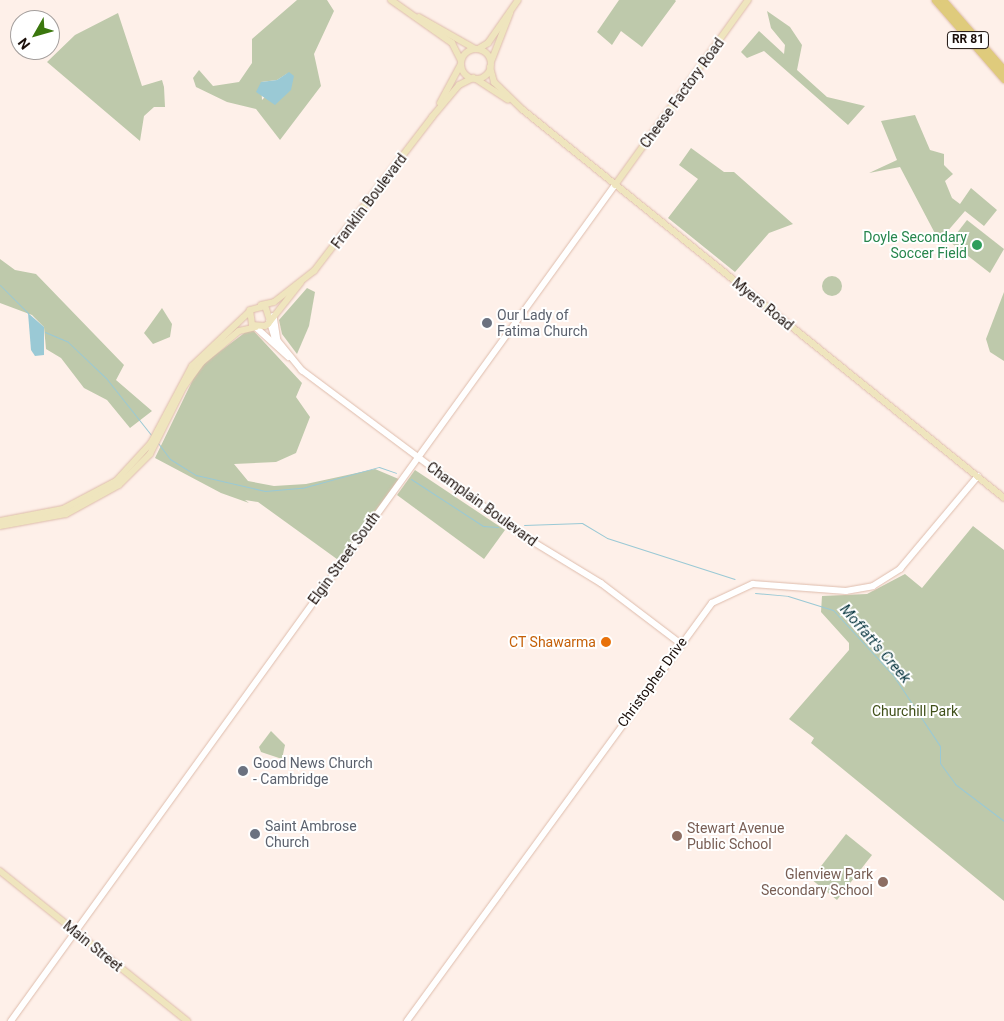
<!DOCTYPE html>
<html>
<head>
<meta charset="utf-8">
<style>
  body { margin:0 }
  #map { position:relative; width:1004px; height:1021px; overflow:hidden; background:#fef0e9; font-family:Roboto,sans-serif }
  div>[style] { position:absolute }
  [style*='--x'] { left:calc(var(--x)*1px); top:calc(var(--y)*1px); width:calc(var(--w)*1px); rotate:calc(var(--a)*1deg) }
  .green>* { inset:0; background:#bec9ab }
  .round { border-radius:50% }
  .water>* { inset:0; background:#9ac9d5 }
  .stream>* { height:1px; margin:-0.5px; padding:0 0.5px; transform-origin:0.5px; border-radius:0.5px; background:#9ac9d5 }
  .roads { filter:drop-shadow(0 0 1px #debcac) drop-shadow(0 0 1px #debcac) }
  .tertiary>* { height:5.5px; margin:-2.75px; padding:0 2.75px; transform-origin:2.75px; border-radius:2.75px; background:#fff }
  .secondary>* { height:6px; margin:-3px; padding:0 3px; transform-origin:3px; border-radius:3px; background:#efe5be }
  .secondary>.ring { margin:-3px; padding:0; box-sizing:content-box; background:none; border:6px solid #efe5be; border-radius:50% }
  .primary>* { height:7px; margin:-3.5px; padding:0 3.5px; transform-origin:3.5px; border-radius:3.5px; background:#dfcb7c }
  .dots>* { width:14px; height:14px; translate:-50% -50%; box-sizing:border-box; border:2px solid #fff; border-radius:50% }
  span { translate:-50% -50%; white-space:nowrap; text-align:center; line-height:1.15; -webkit-text-stroke:4px #fff; paint-order:stroke }
  .shield-label span { padding:1px 4px; background:#fff; border:1px solid; border-radius:4px; -webkit-text-stroke-width:0 }
  .shield-label { font-size:12px; color:#1b0f0a; font-weight:700 }
  .street-label { font-size:14px; color:#1b0f0a }
  .leisure-label { font-size:14px; color:#27864d }
  .right { translate:-100% -50%; text-align:right }
  .worship-label { font-size:14px; color:#5b616d }
  .left { translate:0 -50%; text-align:left }
  .food-label { font-size:14px; color:#c56008 }
  .park-label { font-size:14px; color:#405019 }
  .education-label { font-size:14px; color:#785e54 }
  .water-label { font-size:15px; color:#07353e; font-style:italic }
  .north { position:absolute; left:10px; top:10px; width:50px; height:50px; box-sizing:border-box; background:#fff; border:1px solid #a49f9d; border-radius:50%; rotate:232deg; font-size:14px; font-weight:700; line-height:20px; text-align:center; color:#1b0f0a }
  .north::after { content:''; display:block; margin:auto; width:18px; height:22px; background:#3b770e; clip-path:polygon(50% 0,100% 100%,50% 72%,0 100%) }
</style>
</head>
<body>
<div id="map">
  <div class="green">
    <div style="clip-path:polygon(evenodd,297px 0,327px 0,334px 11px,314px 54px,321px 86px,280px 140px,256px 109px,227px 102px,196px 87px,193px 78px,199px 70px,213px 86px,239px 82px,252px 63px,252px 39px,297px 0,288px 73px,262px 100px,261px 82px,277px 80px,288px 73px)"></div>
    <div style="clip-path:polygon(619px 0,675px 0,676px 1px,642px 47px,621px 31px,612px 45px,597px 32px)"></div>
    <div style="clip-path:polygon(767px 11px,790px 27px,802px 45px,797px 70px,827px 97px,865px 106px,848px 125px,764px 51px,747px 58px,741px 52px,759px 31px,784px 54px,785px 45px,771px 28px)"></div>
    <div style="clip-path:polygon(118px 13px,142px 86px,162px 80px,164px 87px,165px 107px,154px 107px,144px 116px,140px 141px,47px 62px,75px 35px)"></div>
    <div style="clip-path:polygon(915px 115px,930px 150px,944px 154px,944px 165px,953px 174px,945px 181px,952px 198px,960px 204px,971px 188px,997px 210px,984px 226px,965px 211px,939px 241px,900px 167px,869px 173px,897px 160px,881px 121px)"></div>
    <div style="clip-path:polygon(691px 148px,724px 172px,734px 172px,793px 224px,769px 233px,735px 272px,668px 218px,698px 179px,679px 165px)"></div>
    <div style="clip-path:polygon(967px 220px,1004px 249px,990px 273px,950px 242px)"></div>
    <div style="clip-path:polygon(0 259px,15px 270px,36px 274px,124px 365px,116px 380px,152px 411px,130px 428px,107px 400px,84px 388px,61px 358px,46px 349px,44px 327px,32px 315px,0 303px)"></div>
    <div class="round" style="left:822px;top:276px;width:20px;height:20px"></div>
    <div style="clip-path:polygon(307px 288px,315px 292px,309px 326px,297px 354px,282px 334px,279px 320px)"></div>
    <div style="clip-path:polygon(1004px 292px,1004px 361px,990px 352px,986px 339px)"></div>
    <div style="clip-path:polygon(162px 308px,172px 324px,170px 337px,153px 344px,144px 333px)"></div>
    <div style="clip-path:polygon(251px 328px,302px 383px,296px 397px,310px 417px,296px 453px,276px 462px,234px 464px,248px 481px,274px 486px,306px 484px,375px 469px,401px 480px,341px 562px,258px 502px,245px 500px,249px 503px,221px 493px,155px 458px,199px 367px)"></div>
    <div style="clip-path:polygon(415px 470px,505px 530px,484px 559px,397px 495px)"></div>
    <div style="clip-path:polygon(973px 526px,1004px 550px,1004px 901px,811px 743px,814px 738px,789px 719px,849px 650px,849px 643px,821px 612px,822px 596px,867px 594px,905px 574px,922px 588px)"></div>
    <div style="clip-path:polygon(271px 731px,285px 745px,282px 759px,261px 752px,259px 747px)"></div>
    <div style="clip-path:polygon(846px 834px,872px 855px,837px 900px,811px 879px)"></div>
  </div>
  <div class="water">
    <div style="clip-path:polygon(289px 72px,294px 76px,291px 90px,275px 105px,256px 92px,261px 82px,277px 80px)"></div>
    <div style="clip-path:polygon(28px 313px,44px 327px,44px 355px,35px 356px,31px 350px)"></div>
  </div>
  <div class="stream">
    <div style="--x:0;--y:285;--w:40;--a:45"></div>
    <div style="--x:45;--y:332;--w:25;--a:23"></div>
    <div style="--x:68;--y:342;--w:52;--a:43.5"></div>
    <div style="--x:106;--y:378;--w:74;--a:51.6"></div>
    <div style="--x:158;--y:443;--w:20;--a:53"></div>
    <div style="--x:170;--y:459;--w:31;--a:32"></div>
    <div style="--x:196;--y:475;--w:71;--a:13.1"></div>
    <div style="--x:265;--y:491;--w:37;--a:-5"></div>
    <div style="--x:302;--y:488;--w:80;--a:-15.3"></div>
    <div style="--x:379;--y:467;--w:18;--a:19"></div>
    <div style="--x:411;--y:479;--w:86;--a:33.1"></div>
    <div style="--x:483;--y:526;--w:15;--a:4"></div>
    <div style="--x:524;--y:525;--w:58;--a:-2"></div>
    <div style="--x:582;--y:523;--w:29;--a:31"></div>
    <div style="--x:607;--y:538;--w:134;--a:17.8"></div>
    <div style="--x:755;--y:593;--w:33;--a:5"></div>
    <div style="--x:788;--y:596;--w:47;--a:17.3"></div>
    <div style="--x:833;--y:610;--w:88;--a:47.3"></div>
    <div style="--x:893;--y:675;--w:85;--a:56.5"></div>
    <div style="--x:940;--y:746;--w:17;--a:90"></div>
    <div style="--x:940;--y:763;--w:26;--a:54"></div>
    <div style="--x:955;--y:784;--w:61;--a:37.1"></div>
  </div>
  <div class="roads">
    <div class="tertiary">
      <div style="--x:274;--y:316;--w:24;--a:81"></div>
      <div style="--x:270;--y:321;--w:17;--a:73"></div>
      <div style="--x:275;--y:337;--w:43;--a:50.7"></div>
      <div style="--x:302;--y:370;--w:277;--a:36.8"></div>
      <div style="--x:524;--y:536;--w:90;--a:31.4"></div>
      <div style="--x:601;--y:583;--w:99;--a:37.2"></div>
      <div style="--x:257;--y:328;--w:43;--a:42.2"></div>
      <div style="--x:11;--y:1021;--w:1031;--a:-54.15"></div>
      <div style="--x:407;--y:1021;--w:517;--a:-53.88"></div>
      <div style="--x:712;--y:603;--w:45;--a:-24.9"></div>
      <div style="--x:753;--y:584;--w:93;--a:4.3"></div>
      <div style="--x:846;--y:591;--w:27;--a:-10"></div>
      <div style="--x:873;--y:586;--w:32;--a:-32"></div>
      <div style="--x:900;--y:569;--w:121;--a:-50"></div>
    </div>
    <div class="secondary">
      <div style="--x:391;--y:0;--w:75;--a:35.2"></div>
      <div style="--x:452;--y:43;--w:20;--a:63"></div>
      <div style="--x:419;--y:17;--w:64;--a:29.7"></div>
      <div style="--x:478;--y:49;--w:12;--a:-31"></div>
      <div style="--x:488;--y:43;--w:52;--a:-55.1"></div>
      <div class="ring" style="left:461px;top:49px;width:24px;height:24px"></div>
      <div style="--x:491;--y:62;--w:53;--a:-68.8"></div>
      <div style="--x:490;--y:67;--w:16;--a:75"></div>
      <div style="--x:494;--y:82;--w:40;--a:44"></div>
      <div style="--x:523;--y:110;--w:618;--a:38.89"></div>
      <div style="--x:476;--y:79;--w:38;--a:33"></div>
      <div style="--x:440;--y:103;--w:44;--a:-61.7"></div>
      <div style="--x:615;--y:185;--w:228;--a:-54.3"></div>
      <div style="--x:261;--y:305;--w:13;--a:-13"></div>
      <div style="--x:274;--y:302;--w:51;--a:-37.8"></div>
      <div style="--x:314;--y:271;--w:194;--a:-52.5"></div>
      <div style="--x:432;--y:117;--w:42;--a:-49.8"></div>
      <div style="--x:459;--y:85;--w:16;--a:-27"></div>
      <div style="--x:270;--y:321;--w:16;--a:-108"></div>
      <div style="--x:265;--y:306;--w:16;--a:165"></div>
      <div style="--x:250;--y:310;--w:15;--a:82"></div>
      <div style="--x:252;--y:325;--w:13;--a:4"></div>
      <div style="--x:265;--y:326;--w:4;--a:-34"></div>
      <div style="--x:268;--y:324;--w:53;--a:-51.8"></div>
      <div style="--x:0;--y:521;--w:64;--a:-10.8"></div>
      <div style="--x:63;--y:509;--w:60;--a:-27.8"></div>
      <div style="--x:116;--y:481;--w:52;--a:-47.4"></div>
      <div style="--x:151;--y:443;--w:87;--a:-62"></div>
      <div style="--x:192;--y:366;--w:79;--a:-43.5"></div>
      <div style="--x:0;--y:526;--w:67;--a:-10.3"></div>
      <div style="--x:66;--y:514;--w:60;--a:-28.7"></div>
      <div style="--x:119;--y:485;--w:44;--a:-45"></div>
      <div style="--x:150;--y:454;--w:74;--a:-63.4"></div>
      <div style="--x:183;--y:388;--w:32;--a:-54"></div>
      <div style="--x:202;--y:362;--w:48;--a:-40"></div>
      <div style="--x:239;--y:331;--w:17;--a:-13"></div>
      <div style="--x:0;--y:871;--w:240;--a:38.7"></div>
    </div>
    <div class="primary">
      <div style="--x:935;--y:0;--w:105;--a:48.9"></div>
      <div style="--x:943;--y:0;--w:93;--a:48.9"></div>
    </div>
  </div>
  <div class="dots">
    <div style="left:977px;top:245px;background:#2e9e5b"></div>
    <div style="left:487px;top:323px;background:#6b7280"></div>
    <div style="left:606px;top:642px;background:#e8710a"></div>
    <div style="left:243px;top:771px;background:#6b7280"></div>
    <div style="left:255px;top:834px;background:#6b7280"></div>
    <div style="left:677px;top:836px;background:#8d6e63"></div>
    <div style="left:883px;top:882px;background:#8d6e63"></div>
  </div>
  <div class="shield-label">
    <span style="left:968px;top:40px">RR 81</span>
  </div>
  <div class="street-label">
    <span style="left:682px;top:93px;rotate:-54deg">Cheese Factory Road</span>
    <span style="left:369px;top:201px;rotate:-53deg">Franklin Boulevard</span>
    <span style="left:763px;top:304px;rotate:39deg">Myers Road</span>
    <span style="left:482px;top:504px;rotate:36deg">Champlain Boulevard</span>
    <span style="left:344px;top:558px;rotate:-54deg">Elgin Street South</span>
    <span style="left:652px;top:682px;rotate:-54deg">Christopher Drive</span>
    <span style="left:93px;top:946px;rotate:39deg">Main Street</span>
  </div>
  <div class="leisure-label">
    <span class="right" style="left:967px;top:245px">Doyle Secondary<br>Soccer Field</span>
  </div>
  <div class="worship-label">
    <span class="left" style="left:497px;top:323px">Our Lady of<br>Fatima Church</span>
    <span class="left" style="left:253px;top:771px">Good News Church<br>- Cambridge</span>
    <span class="left" style="left:265px;top:834px">Saint Ambrose<br>Church</span>
  </div>
  <div class="food-label">
    <span class="right" style="left:596px;top:642px">CT Shawarma</span>
  </div>
  <div class="park-label">
    <span style="left:915px;top:711px">Churchill Park</span>
  </div>
  <div class="education-label">
    <span class="left" style="left:687px;top:836px">Stewart Avenue<br>Public School</span>
    <span class="right" style="left:873px;top:882px">Glenview Park<br>Secondary School</span>
  </div>
  <div class="water-label">
    <span style="left:875px;top:644px;rotate:49deg">Moffatt's Creek</span>
  </div>
  <div class="north">N</div>
</div>
</body>
</html>
